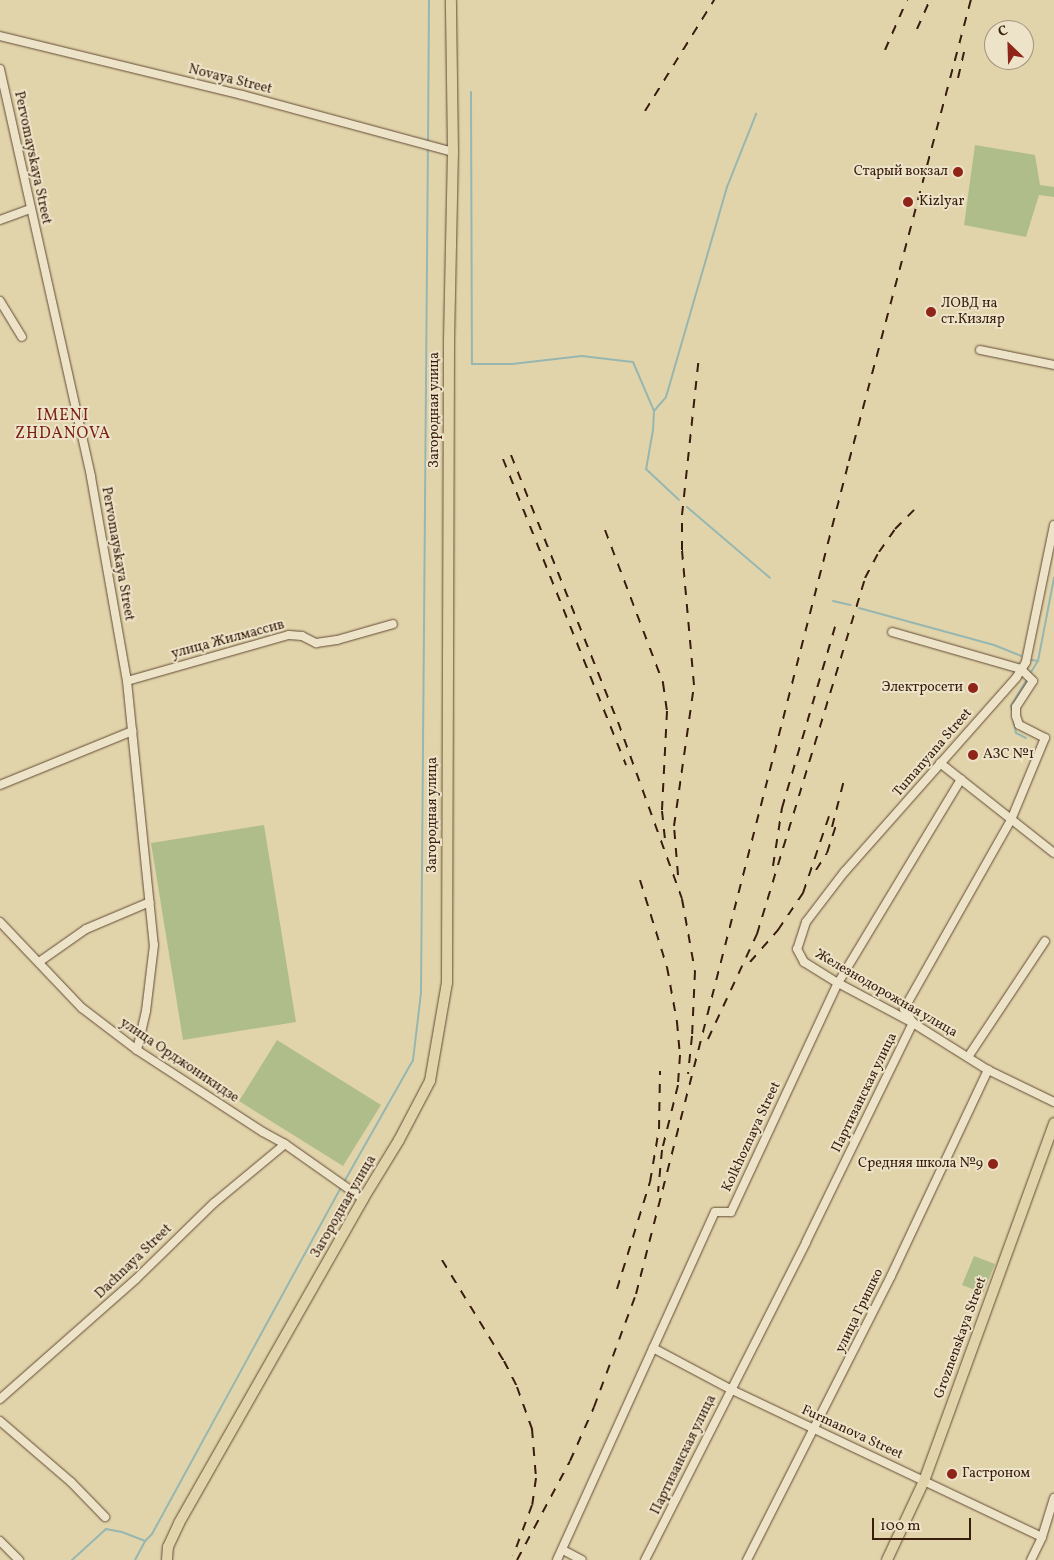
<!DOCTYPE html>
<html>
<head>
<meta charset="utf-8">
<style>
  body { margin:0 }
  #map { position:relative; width:1054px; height:1560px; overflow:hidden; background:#e2d4aa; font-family:Vollkorn,serif }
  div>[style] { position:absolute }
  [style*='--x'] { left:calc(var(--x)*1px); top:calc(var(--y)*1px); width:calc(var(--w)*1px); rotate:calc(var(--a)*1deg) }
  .green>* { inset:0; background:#afbd8b }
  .stream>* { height:2px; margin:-1px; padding:0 1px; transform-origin:1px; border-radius:1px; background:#96b7b1 }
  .roads { filter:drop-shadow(0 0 1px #624a35) drop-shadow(0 0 1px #624a35) }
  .minor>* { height:8px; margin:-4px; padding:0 4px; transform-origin:4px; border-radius:4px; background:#ece3c8 }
  .major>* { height:10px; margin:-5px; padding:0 5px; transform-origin:5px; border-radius:5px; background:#e2d4aa }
  .rail>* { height:2px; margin-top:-1px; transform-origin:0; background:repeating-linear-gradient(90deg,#381c0e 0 9px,transparent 0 18px) }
  .dots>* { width:14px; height:14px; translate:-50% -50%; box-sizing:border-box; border:2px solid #ece3c8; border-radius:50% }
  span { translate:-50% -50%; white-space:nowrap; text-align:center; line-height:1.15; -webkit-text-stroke:4px #ece3c8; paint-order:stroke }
  .street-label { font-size:14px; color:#381c0e }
  .poi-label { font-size:14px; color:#381c0e }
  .right { translate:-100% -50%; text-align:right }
  .left { translate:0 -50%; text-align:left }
  .quarter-label { font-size:16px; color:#7a1f14; letter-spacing:1px }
  .north { position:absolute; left:984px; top:20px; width:50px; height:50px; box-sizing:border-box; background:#ece3c8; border:1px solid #a4937e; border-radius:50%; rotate:336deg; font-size:14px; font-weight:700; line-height:20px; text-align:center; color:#381c0e }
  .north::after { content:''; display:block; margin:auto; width:18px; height:22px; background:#8f2418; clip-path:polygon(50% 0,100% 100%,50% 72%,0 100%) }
  .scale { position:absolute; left:872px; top:1518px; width:99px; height:22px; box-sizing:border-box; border:2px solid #381c0e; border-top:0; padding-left:6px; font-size:15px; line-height:18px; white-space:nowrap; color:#381c0e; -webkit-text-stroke:4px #ece3c8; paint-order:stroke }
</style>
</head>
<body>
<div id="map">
  <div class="green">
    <div style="clip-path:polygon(975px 145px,1035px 155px,1040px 185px,1054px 187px,1054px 197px,1039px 195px,1026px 237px,964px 225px)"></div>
    <div style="clip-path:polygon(264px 825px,296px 1022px,183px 1040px,151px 843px)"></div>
    <div style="clip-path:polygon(277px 1040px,381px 1105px,343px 1166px,239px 1101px)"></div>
    <div style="clip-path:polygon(974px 1256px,995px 1264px,983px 1293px,962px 1285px)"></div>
  </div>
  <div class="stream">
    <div style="--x:471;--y:92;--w:272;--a:89.8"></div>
    <div style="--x:472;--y:364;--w:40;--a:0"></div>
    <div style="--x:512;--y:364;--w:70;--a:-6.5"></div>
    <div style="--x:582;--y:356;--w:51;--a:6.7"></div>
    <div style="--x:633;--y:362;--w:53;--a:66.8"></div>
    <div style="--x:654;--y:411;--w:19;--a:93"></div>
    <div style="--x:653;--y:430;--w:40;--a:100"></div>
    <div style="--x:646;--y:469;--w:45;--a:43.2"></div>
    <div style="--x:428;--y:143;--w:143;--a:-89.6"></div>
    <div style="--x:654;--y:411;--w:18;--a:-49"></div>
    <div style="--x:666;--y:397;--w:219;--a:-73.8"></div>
    <div style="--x:727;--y:187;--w:79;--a:-68.3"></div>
    <div style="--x:687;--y:507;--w:109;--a:40.5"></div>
    <div style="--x:833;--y:601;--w:18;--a:13"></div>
    <div style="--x:859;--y:608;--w:140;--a:15.3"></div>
    <div style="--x:994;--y:645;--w:29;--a:22"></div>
    <div style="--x:1032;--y:660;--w:6;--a:9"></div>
    <div style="--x:1038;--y:661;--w:85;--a:-79.1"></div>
    <div style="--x:1031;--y:672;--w:13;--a:-58"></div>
    <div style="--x:1013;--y:712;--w:6;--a:-108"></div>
    <div style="--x:1011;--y:706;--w:29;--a:-59"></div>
    <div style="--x:1014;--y:722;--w:11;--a:80"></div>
    <div style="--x:1016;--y:733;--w:11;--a:27"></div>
    <div style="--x:344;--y:1182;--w:140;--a:-60.5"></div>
    <div style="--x:413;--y:1060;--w:67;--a:-83.2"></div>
    <div style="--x:421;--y:993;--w:845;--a:-89.53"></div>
    <div style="--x:72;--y:1560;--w:46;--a:-42.4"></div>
    <div style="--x:106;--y:1529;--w:16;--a:11"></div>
    <div style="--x:122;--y:1532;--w:25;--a:21"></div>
    <div style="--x:135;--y:1560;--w:21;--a:-62"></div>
    <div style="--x:145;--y:1541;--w:10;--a:-45"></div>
    <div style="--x:152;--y:1534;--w:396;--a:-61.4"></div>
  </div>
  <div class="roads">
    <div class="minor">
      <div style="--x:0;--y:36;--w:249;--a:13.7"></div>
      <div style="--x:242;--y:95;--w:219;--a:15.1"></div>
      <div style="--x:0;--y:69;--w:418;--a:77.4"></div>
      <div style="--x:91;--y:477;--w:207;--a:80"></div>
      <div style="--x:127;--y:681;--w:265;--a:84.2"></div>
      <div style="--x:154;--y:945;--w:66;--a:96.9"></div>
      <div style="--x:146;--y:1011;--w:40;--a:103"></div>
      <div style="--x:0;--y:220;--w:32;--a:-20"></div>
      <div style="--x:0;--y:301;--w:42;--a:58.6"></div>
      <div style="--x:980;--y:350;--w:76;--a:11.5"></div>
      <div style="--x:1054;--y:525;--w:140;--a:101.6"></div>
      <div style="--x:1026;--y:662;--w:19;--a:122"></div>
      <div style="--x:1016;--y:678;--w:258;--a:131.5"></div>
      <div style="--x:845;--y:871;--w:64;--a:127.4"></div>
      <div style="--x:806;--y:922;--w:28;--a:108"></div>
      <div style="--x:797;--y:949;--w:15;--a:62"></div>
      <div style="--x:804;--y:962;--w:40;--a:32"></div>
      <div style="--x:838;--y:983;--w:85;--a:28.1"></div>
      <div style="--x:913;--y:1023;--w:89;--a:32.1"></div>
      <div style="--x:988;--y:1070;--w:73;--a:25.9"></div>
      <div style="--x:127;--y:681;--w:168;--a:-15.9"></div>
      <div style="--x:289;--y:635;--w:13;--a:4"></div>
      <div style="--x:302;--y:636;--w:16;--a:27"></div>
      <div style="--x:316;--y:643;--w:21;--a:-8"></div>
      <div style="--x:337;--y:640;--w:58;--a:-15.9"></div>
      <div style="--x:940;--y:763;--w:145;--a:38.3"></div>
      <div style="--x:0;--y:785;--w:143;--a:-22.2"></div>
      <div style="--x:0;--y:922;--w:119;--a:46.4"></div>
      <div style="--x:82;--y:1008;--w:69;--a:37.4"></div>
      <div style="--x:137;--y:1050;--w:150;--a:33.1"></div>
      <div style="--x:263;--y:1132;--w:25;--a:29"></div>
      <div style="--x:285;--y:1144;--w:95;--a:35.2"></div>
      <div style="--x:39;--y:962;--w:57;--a:-35.1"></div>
      <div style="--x:86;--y:929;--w:69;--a:-22.9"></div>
      <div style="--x:968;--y:1057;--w:139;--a:-56.4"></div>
      <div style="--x:653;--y:1348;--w:87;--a:28"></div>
      <div style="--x:730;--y:1389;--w:345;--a:25.4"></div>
      <div style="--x:0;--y:1399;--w:181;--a:-41.4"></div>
      <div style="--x:136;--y:1279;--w:109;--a:-44.3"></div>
      <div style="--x:214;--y:1203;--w:92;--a:-39.7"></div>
      <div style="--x:0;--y:1421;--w:94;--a:40.7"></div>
      <div style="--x:71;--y:1482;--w:49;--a:45.8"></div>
      <div style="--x:0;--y:1541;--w:27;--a:45"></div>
      <div style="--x:563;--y:1550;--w:21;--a:28"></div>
      <div style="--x:557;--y:1560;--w:382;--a:-65.6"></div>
      <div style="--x:715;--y:1212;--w:16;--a:0"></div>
      <div style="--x:731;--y:1212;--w:253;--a:-65"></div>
      <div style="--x:838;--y:983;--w:238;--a:-58.9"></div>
      <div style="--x:645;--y:1560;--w:356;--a:-63.1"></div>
      <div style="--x:806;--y:1242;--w:244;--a:-64"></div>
      <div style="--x:913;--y:1023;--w:17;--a:-123"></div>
      <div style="--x:904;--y:1009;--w:217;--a:-60.5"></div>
      <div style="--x:1011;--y:820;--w:89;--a:-67.5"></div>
      <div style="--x:1045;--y:738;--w:29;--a:-153"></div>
      <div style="--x:1019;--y:725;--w:9;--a:-108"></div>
      <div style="--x:1016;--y:716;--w:9;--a:-90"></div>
      <div style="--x:1016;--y:707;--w:31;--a:-57"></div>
      <div style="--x:1033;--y:681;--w:17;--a:-135"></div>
      <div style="--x:1021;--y:669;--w:134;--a:-164"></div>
      <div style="--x:747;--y:1560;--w:318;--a:-63.1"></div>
      <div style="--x:891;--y:1276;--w:228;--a:-64.8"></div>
      <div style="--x:1031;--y:1560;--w:25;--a:-64"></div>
      <div style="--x:1042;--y:1537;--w:41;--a:-72.9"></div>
    </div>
    <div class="major">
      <div style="--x:167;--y:1560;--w:13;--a:-86"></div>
      <div style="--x:168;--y:1547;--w:26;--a:-65"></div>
      <div style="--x:179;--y:1523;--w:373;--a:-60.4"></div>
      <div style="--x:363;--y:1199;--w:69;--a:-58.6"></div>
      <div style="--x:399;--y:1140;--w:67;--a:-62.3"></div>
      <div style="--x:430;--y:1081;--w:99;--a:-80.2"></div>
      <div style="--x:447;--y:983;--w:642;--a:-89.82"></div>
      <div style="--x:449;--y:341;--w:189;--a:-88.8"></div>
      <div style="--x:453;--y:152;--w:152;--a:-90.8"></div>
      <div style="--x:887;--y:1560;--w:87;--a:-64.9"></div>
      <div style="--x:924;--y:1481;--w:381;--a:-70"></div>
    </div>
  </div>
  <div class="rail">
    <div style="--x:917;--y:29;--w:32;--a:-66"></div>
    <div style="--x:885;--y:50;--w:55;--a:-66.3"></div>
    <div style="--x:958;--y:78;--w:35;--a:-77"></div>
    <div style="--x:645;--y:111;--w:131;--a:-58.1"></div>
    <div style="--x:511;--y:455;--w:288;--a:68.2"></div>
    <div style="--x:618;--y:722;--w:188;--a:70.1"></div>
    <div style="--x:682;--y:899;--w:73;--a:79.8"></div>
    <div style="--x:695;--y:971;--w:65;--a:92.6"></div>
    <div style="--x:692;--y:1036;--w:38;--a:96"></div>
    <div style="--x:503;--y:459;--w:330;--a:68.1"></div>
    <div style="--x:605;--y:530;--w:164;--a:69.2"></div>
    <div style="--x:663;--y:683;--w:28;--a:82"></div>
    <div style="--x:667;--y:711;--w:100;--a:92.9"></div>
    <div style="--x:662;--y:811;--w:30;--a:84"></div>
    <div style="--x:832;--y:827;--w:53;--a:-75.7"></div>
    <div style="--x:773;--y:866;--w:59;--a:-81.2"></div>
    <div style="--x:782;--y:808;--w:189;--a:-73.7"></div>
    <div style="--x:816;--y:870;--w:20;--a:-57"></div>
    <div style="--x:827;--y:853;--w:35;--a:-72"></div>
    <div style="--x:678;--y:875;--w:49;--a:-94.7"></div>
    <div style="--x:674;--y:826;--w:142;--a:-81.9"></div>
    <div style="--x:694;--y:685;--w:136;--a:-95.1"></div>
    <div style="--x:682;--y:550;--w:35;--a:-90"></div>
    <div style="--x:682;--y:515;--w:160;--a:-83.9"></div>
    <div style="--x:640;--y:880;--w:91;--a:72.8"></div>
    <div style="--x:667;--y:967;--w:56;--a:79.7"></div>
    <div style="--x:677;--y:1022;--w:33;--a:85"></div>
    <div style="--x:680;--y:1055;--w:30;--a:94"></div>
    <div style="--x:678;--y:1085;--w:67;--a:103.8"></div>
    <div style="--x:662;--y:1150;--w:42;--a:95.4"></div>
    <div style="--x:750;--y:962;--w:43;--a:-48.8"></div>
    <div style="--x:778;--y:930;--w:45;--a:-56"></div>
    <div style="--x:803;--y:893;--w:81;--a:-71.3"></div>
    <div style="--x:708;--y:1039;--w:116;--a:-65"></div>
    <div style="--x:757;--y:934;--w:372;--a:-73.1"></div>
    <div style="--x:865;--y:578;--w:30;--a:-62"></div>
    <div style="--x:879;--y:552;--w:28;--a:-55"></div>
    <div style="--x:895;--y:529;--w:27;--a:-45"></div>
    <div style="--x:442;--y:1260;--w:119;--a:58.5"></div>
    <div style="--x:504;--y:1361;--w:29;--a:63"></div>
    <div style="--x:517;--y:1387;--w:45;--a:70.3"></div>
    <div style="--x:532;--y:1429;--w:49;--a:85.3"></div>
    <div style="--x:536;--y:1478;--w:27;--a:98"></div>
    <div style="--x:532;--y:1505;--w:54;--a:110.4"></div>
    <div style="--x:617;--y:1289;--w:112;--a:-72.9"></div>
    <div style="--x:650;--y:1182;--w:54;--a:-80.4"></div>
    <div style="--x:659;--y:1129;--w:58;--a:-89"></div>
    <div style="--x:517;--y:1560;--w:112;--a:-61.8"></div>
    <div style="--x:570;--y:1461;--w:59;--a:-66"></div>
    <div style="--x:594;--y:1407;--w:121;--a:-69.6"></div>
    <div style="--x:636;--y:1294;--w:860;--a:-75.66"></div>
    <div style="--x:849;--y:461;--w:477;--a:-75.2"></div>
  </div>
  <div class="dots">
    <div style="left:958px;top:172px;background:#8f2418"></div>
    <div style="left:908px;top:202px;background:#8f2418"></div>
    <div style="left:931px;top:312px;background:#8f2418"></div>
    <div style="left:973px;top:688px;background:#8f2418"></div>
    <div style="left:973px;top:755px;background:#8f2418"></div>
    <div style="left:993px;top:1164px;background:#8f2418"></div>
    <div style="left:952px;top:1474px;background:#8f2418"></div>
  </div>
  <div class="street-label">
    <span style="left:230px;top:80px;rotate:14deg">Novaya Street</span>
    <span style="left:32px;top:158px;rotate:78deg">Pervomayskaya Street</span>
    <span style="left:435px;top:410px;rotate:-90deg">Загородная улица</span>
    <span style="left:117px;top:554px;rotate:80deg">Pervomayskaya Street</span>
    <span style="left:228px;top:640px;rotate:-15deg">улица Жилмассив</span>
    <span style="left:933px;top:753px;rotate:-49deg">Tumanyana Street</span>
    <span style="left:433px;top:815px;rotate:-90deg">Загородная улица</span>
    <span style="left:886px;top:994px;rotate:30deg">Железнодорожная улица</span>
    <span style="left:179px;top:1061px;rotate:34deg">улица Орджоникидзе</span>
    <span style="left:865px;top:1093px;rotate:-64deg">Партизанская улица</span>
    <span style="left:752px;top:1137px;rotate:-65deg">Kolkhoznaya Street</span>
    <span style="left:344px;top:1207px;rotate:-60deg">Загородная улица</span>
    <span style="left:134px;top:1262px;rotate:-44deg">Dachnaya Street</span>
    <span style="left:860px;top:1311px;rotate:-64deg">улица Гришко</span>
    <span style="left:961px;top:1338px;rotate:-70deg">Groznenskaya Street</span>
    <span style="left:852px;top:1433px;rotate:25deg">Furmanova Street</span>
    <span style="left:684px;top:1455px;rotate:-64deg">Партизанская улица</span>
  </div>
  <div class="poi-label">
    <span class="right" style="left:948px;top:172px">Старый вокзал</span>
    <span class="left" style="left:919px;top:202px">Kizlyar</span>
    <span class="left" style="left:941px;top:312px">ЛОВД на<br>ст.Кизляр</span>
    <span class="right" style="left:963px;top:688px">Электросети</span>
    <span class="left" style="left:983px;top:755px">АЗС №1</span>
    <span class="right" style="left:983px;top:1164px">Средняя школа №9</span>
    <span class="left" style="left:962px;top:1474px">Гастроном</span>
  </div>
  <div class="quarter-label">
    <span style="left:63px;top:425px">IMENI<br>ZHDANOVA</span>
  </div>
  <div class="north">С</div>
  <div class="scale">100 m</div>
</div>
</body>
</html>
